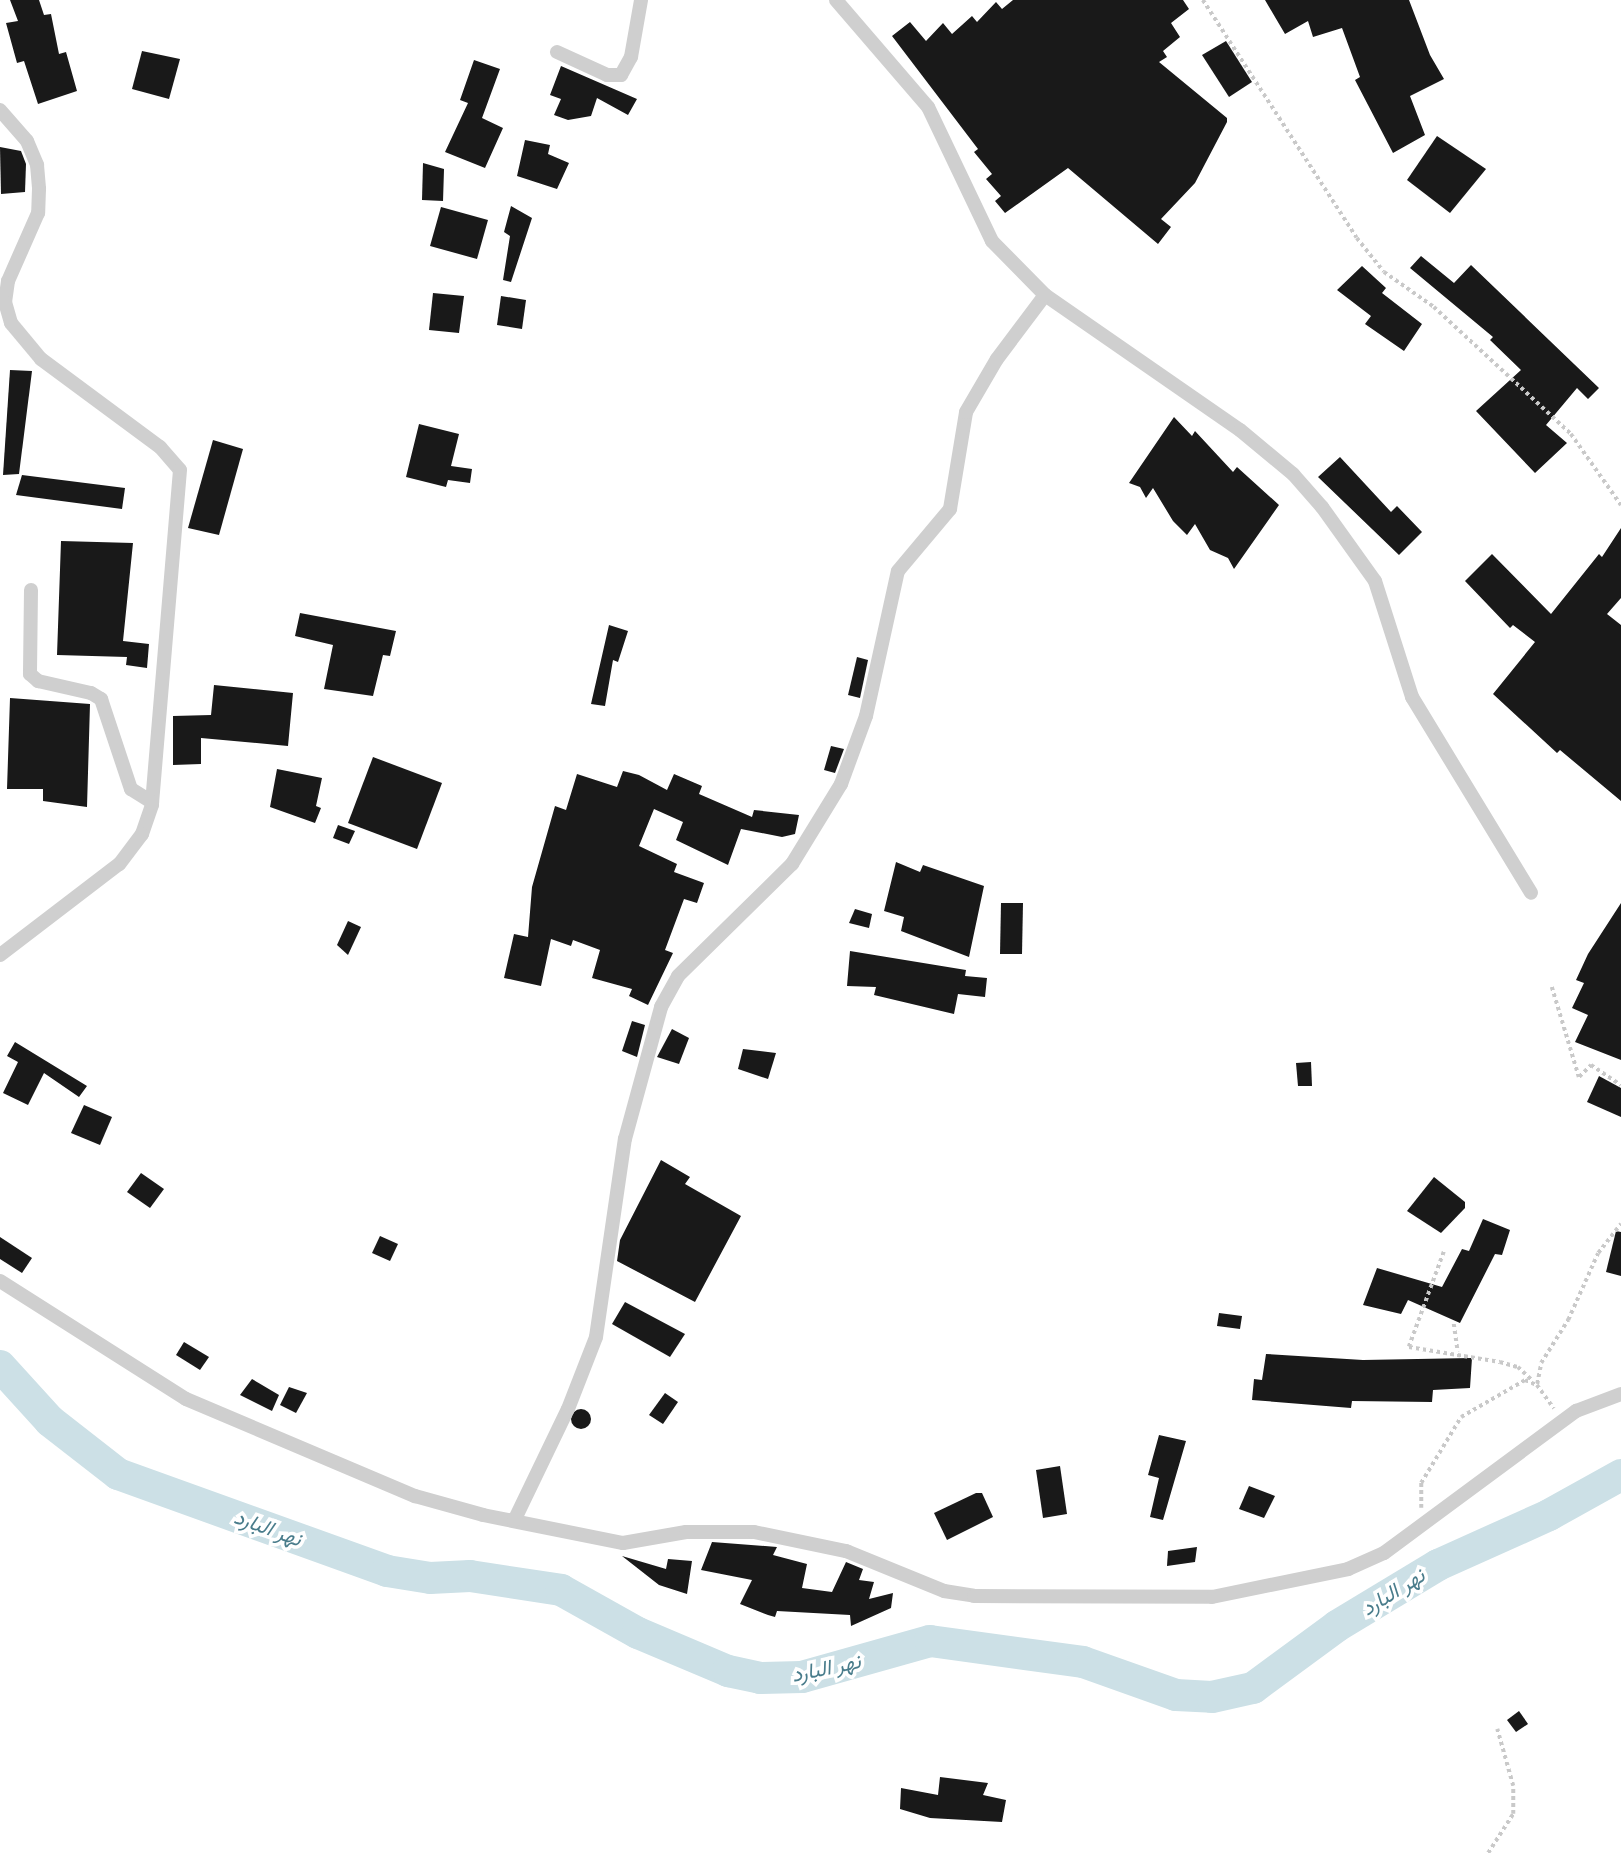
<!DOCTYPE html>
<html>
<head>
<meta charset="utf-8">
<style>
  body { margin:0 }
  #map { position:relative; width:1621px; height:1853px; overflow:hidden; background:#fff; font-family:"DM Sans",Vazirmatn,sans-serif }
  div>[style] { position:absolute }
  [style*='--x'] { left:calc(var(--x)*1px); top:calc(var(--y)*1px); width:calc(var(--w)*1px); rotate:calc(var(--a)*1deg) }
  .river>* { height:32px; margin:-16px; padding:0 16px; transform-origin:16px; border-radius:16px; background:#cce0e6 }
  .building>* { inset:0; background:#191919 }
  .round { border-radius:50% }
  .path>* { height:3.5px; margin-top:-1.75px; transform-origin:0; background:repeating-linear-gradient(90deg,#c9c9c9 0 3.5px,transparent 0 7px) }
  .street>* { height:14px; margin:-7px; padding:0 7px; transform-origin:7px; border-radius:7px; background:#cfcfcf }
  span { translate:-50% -50%; white-space:nowrap; text-align:center; line-height:1.15; -webkit-text-stroke:7px #fff; paint-order:stroke }
  .water-label { font-size:21px; color:#497c8b; font-style:italic }
</style>
</head>
<body>
<div id="map">
  <div class="river">
    <div style="--x:0;--y:1366;--w:74;--a:47.7"></div>
    <div style="--x:50;--y:1421;--w:86;--a:37.9"></div>
    <div style="--x:118;--y:1474;--w:286;--a:19.8"></div>
    <div style="--x:387;--y:1571;--w:44;--a:9.2"></div>
    <div style="--x:430;--y:1578;--w:40;--a:-2.9"></div>
    <div style="--x:470;--y:1576;--w:92;--a:8.7"></div>
    <div style="--x:561;--y:1590;--w:88;--a:29.2"></div>
    <div style="--x:638;--y:1633;--w:98;--a:22.9"></div>
    <div style="--x:728;--y:1671;--w:33;--a:12"></div>
    <div style="--x:760;--y:1678;--w:42;--a:-1.4"></div>
    <div style="--x:802;--y:1677;--w:133;--a:-15.7"></div>
    <div style="--x:930;--y:1641;--w:154;--a:7.8"></div>
    <div style="--x:1083;--y:1662;--w:99;--a:19.5"></div>
    <div style="--x:1176;--y:1695;--w:36;--a:3"></div>
    <div style="--x:1212;--y:1697;--w:42;--a:-12.4"></div>
    <div style="--x:1253;--y:1688;--w:104;--a:-36.4"></div>
    <div style="--x:1337;--y:1626;--w:118;--a:-31.1"></div>
    <div style="--x:1438;--y:1565;--w:122;--a:-24.2"></div>
    <div style="--x:1549;--y:1515;--w:82;--a:-29.1"></div>
  </div>
  <div class="building">
    <div style="clip-path:polygon(10px 0,39px 0,44px 15px,51px 14px,59px 54px,66px 52px,77px 91px,38px 104px,24px 61px,17px 63px,6px 23px,18px 21px)"></div>
    <div style="clip-path:polygon(1013px 0,1183px 0,1189px 9px,1171px 23px,1180px 37px,1163px 51px,1167px 57px,1159px 62px,1227px 118px,1227px 122px,1195px 183px,1161px 219px,1171px 227px,1158px 244px,1068px 168px,1005px 213px,995px 201px,1001px 196px,986px 179px,992px 174px,974px 152px,978px 149px,892px 36px,910px 22px,926px 41px,943px 23px,952px 34px,972px 16px,977px 22px,996px 2px,1002px 9px)"></div>
    <div style="clip-path:polygon(1265px 0,1409px 0,1430px 55px,1444px 79px,1410px 96px,1425px 135px,1393px 153px,1355px 80px,1360px 77px,1342px 28px,1313px 37px,1308px 21px,1285px 34px)"></div>
    <div style="clip-path:polygon(1226px 41px,1252px 82px,1229px 97px,1202px 55px)"></div>
    <div style="clip-path:polygon(142px 51px,180px 59px,169px 99px,132px 89px)"></div>
    <div style="clip-path:polygon(474px 60px,500px 69px,482px 118px,503px 128px,485px 168px,445px 152px,468px 103px,460px 100px)"></div>
    <div style="clip-path:polygon(561px 66px,637px 99px,628px 115px,597px 98px,591px 116px,568px 120px,554px 115px,561px 99px,550px 95px)"></div>
    <div style="clip-path:polygon(1437px 136px,1486px 169px,1450px 213px,1407px 180px)"></div>
    <div style="clip-path:polygon(525px 140px,550px 145px,548px 154px,569px 163px,557px 189px,517px 176px)"></div>
    <div style="clip-path:polygon(0 147px,21px 151px,26px 164px,25px 192px,1px 194px)"></div>
    <div style="clip-path:polygon(423px 163px,444px 169px,443px 201px,422px 200px)"></div>
    <div style="clip-path:polygon(511px 206px,532px 218px,511px 282px,503px 280px,510px 236px,504px 232px)"></div>
    <div style="clip-path:polygon(441px 207px,488px 220px,477px 259px,430px 246px)"></div>
    <div style="clip-path:polygon(1421px 256px,1454px 283px,1471px 265px,1599px 388px,1588px 399px,1577px 388px,1546px 425px,1567px 443px,1535px 473px,1476px 411px,1521px 370px,1490px 340px,1493px 337px,1410px 268px)"></div>
    <div style="clip-path:polygon(1362px 266px,1386px 288px,1382px 293px,1422px 324px,1404px 351px,1365px 324px,1371px 316px,1337px 290px)"></div>
    <div style="clip-path:polygon(433px 293px,464px 296px,459px 333px,429px 330px)"></div>
    <div style="clip-path:polygon(501px 296px,526px 300px,522px 329px,497px 325px)"></div>
    <div style="clip-path:polygon(10px 370px,32px 371px,19px 474px,3px 475px)"></div>
    <div style="clip-path:polygon(1174px 417px,1192px 436px,1195px 431px,1233px 472px,1237px 467px,1279px 505px,1234px 569px,1228px 558px,1210px 550px,1195px 524px,1187px 535px,1173px 521px,1153px 488px,1146px 498px,1140px 487px,1129px 483px)"></div>
    <div style="clip-path:polygon(419px 424px,459px 434px,451px 466px,472px 469px,470px 483px,448px 480px,446px 487px,406px 477px)"></div>
    <div style="clip-path:polygon(213px 440px,243px 449px,219px 535px,188px 528px)"></div>
    <div style="clip-path:polygon(1340px 457px,1391px 512px,1397px 506px,1422px 532px,1399px 555px,1318px 477px)"></div>
    <div style="clip-path:polygon(22px 475px,125px 488px,122px 509px,16px 495px)"></div>
    <div style="clip-path:polygon(1621px 528px,1621px 598px,1607px 614px,1621px 625px,1621px 801px,1560px 750px,1557px 753px,1493px 694px,1535px 642px,1513px 625px,1510px 628px,1465px 581px,1492px 554px,1551px 614px,1599px 554px,1602px 557px)"></div>
    <div style="clip-path:polygon(61px 541px,133px 543px,123px 641px,149px 644px,147px 668px,126px 665px,127px 657px,57px 655px)"></div>
    <div style="clip-path:polygon(300px 613px,396px 631px,390px 656px,383px 655px,373px 696px,324px 689px,333px 645px,295px 636px)"></div>
    <div style="clip-path:polygon(609px 625px,628px 631px,618px 662px,613px 660px,605px 706px,591px 704px)"></div>
    <div style="clip-path:polygon(857px 657px,868px 660px,860px 698px,848px 695px)"></div>
    <div style="clip-path:polygon(214px 685px,293px 693px,288px 746px,201px 738px,201px 764px,173px 765px,173px 716px,211px 715px)"></div>
    <div style="clip-path:polygon(10px 698px,90px 704px,87px 807px,43px 801px,43px 789px,7px 789px)"></div>
    <div style="clip-path:polygon(831px 746px,844px 749px,835px 773px,824px 770px)"></div>
    <div style="clip-path:polygon(373px 757px,442px 783px,417px 849px,348px 823px)"></div>
    <div style="clip-path:polygon(277px 769px,322px 778px,316px 806px,321px 808px,315px 823px,270px 807px)"></div>
    <div style="clip-path:polygon(623px 771px,639px 775px,667px 790px,674px 774px,702px 786px,699px 794px,752px 817px,754px 810px,799px 815px,795px 834px,782px 837px,741px 829px,728px 865px,676px 840px,683px 822px,654px 809px,639px 846px,677px 864px,674px 872px,704px 883px,697px 903px,684px 899px,665px 950px,673px 953px,648px 1005px,629px 996px,632px 989px,592px 978px,600px 950px,573px 940px,571px 946px,551px 939px,541px 986px,504px 978px,514px 934px,528px 937px,532px 887px,555px 806px,566px 810px,577px 774px,617px 787px)"></div>
    <div style="clip-path:polygon(338px 825px,355px 831px,349px 844px,333px 838px)"></div>
    <div style="clip-path:polygon(896px 862px,920px 872px,923px 865px,984px 886px,969px 957px,901px 931px,904px 917px,884px 911px)"></div>
    <div style="clip-path:polygon(1001px 903px,1023px 903px,1022px 954px,1000px 954px)"></div>
    <div style="clip-path:polygon(1621px 903px,1621px 1060px,1575px 1042px,1588px 1015px,1572px 1008px,1584px 983px,1576px 980px,1588px 954px)"></div>
    <div style="clip-path:polygon(855px 909px,872px 914px,869px 928px,849px 923px)"></div>
    <div style="clip-path:polygon(348px 921px,361px 927px,348px 955px,337px 945px)"></div>
    <div style="clip-path:polygon(850px 951px,966px 970px,965px 976px,987px 978px,985px 997px,958px 994px,954px 1014px,874px 995px,876px 987px,847px 986px)"></div>
    <div style="clip-path:polygon(632px 1021px,645px 1025px,637px 1057px,622px 1051px)"></div>
    <div style="clip-path:polygon(672px 1029px,689px 1038px,679px 1064px,657px 1057px)"></div>
    <div style="clip-path:polygon(15px 1042px,87px 1086px,79px 1097px,44px 1073px,28px 1105px,3px 1093px,18px 1062px,7px 1056px)"></div>
    <div style="clip-path:polygon(743px 1049px,776px 1053px,768px 1079px,738px 1069px)"></div>
    <div style="clip-path:polygon(1311px 1062px,1312px 1086px,1298px 1086px,1296px 1063px)"></div>
    <div style="clip-path:polygon(1599px 1076px,1621px 1088px,1621px 1117px,1587px 1102px)"></div>
    <div style="clip-path:polygon(84px 1105px,112px 1117px,100px 1145px,71px 1133px)"></div>
    <div style="clip-path:polygon(661px 1160px,690px 1177px,685px 1184px,741px 1216px,695px 1302px,617px 1261px,620px 1240px)"></div>
    <div style="clip-path:polygon(141px 1173px,164px 1189px,150px 1208px,127px 1192px)"></div>
    <div style="clip-path:polygon(1434px 1177px,1465px 1202px,1465px 1208px,1441px 1233px,1407px 1211px)"></div>
    <div style="clip-path:polygon(1483px 1219px,1510px 1230px,1502px 1255px,1495px 1254px,1460px 1323px,1408px 1300px,1401px 1314px,1363px 1305px,1377px 1268px,1442px 1287px,1462px 1249px,1469px 1251px)"></div>
    <div style="clip-path:polygon(1616px 1231px,1621px 1232px,1621px 1276px,1606px 1272px)"></div>
    <div style="clip-path:polygon(380px 1236px,398px 1244px,390px 1261px,372px 1253px)"></div>
    <div style="clip-path:polygon(0 1237px,32px 1258px,22px 1273px,0 1259px)"></div>
    <div style="clip-path:polygon(625px 1302px,685px 1334px,670px 1357px,612px 1324px)"></div>
    <div style="clip-path:polygon(1219px 1313px,1242px 1316px,1240px 1329px,1217px 1326px)"></div>
    <div style="clip-path:polygon(184px 1342px,209px 1357px,200px 1370px,176px 1355px)"></div>
    <div style="clip-path:polygon(1266px 1354px,1363px 1360px,1472px 1358px,1470px 1388px,1433px 1390px,1432px 1402px,1352px 1401px,1351px 1408px,1252px 1400px,1254px 1379px,1262px 1380px)"></div>
    <div style="clip-path:polygon(252px 1379px,279px 1395px,272px 1411px,240px 1395px)"></div>
    <div style="clip-path:polygon(289px 1387px,307px 1393px,296px 1413px,280px 1405px)"></div>
    <div style="clip-path:polygon(665px 1393px,678px 1402px,663px 1424px,649px 1415px)"></div>
    <div class="round" style="left:571px;top:1409px;width:20px;height:20px"></div>
    <div style="clip-path:polygon(1159px 1435px,1186px 1441px,1163px 1520px,1150px 1517px,1159px 1478px,1148px 1475px)"></div>
    <div style="clip-path:polygon(1060px 1466px,1067px 1514px,1043px 1518px,1036px 1470px)"></div>
    <div style="clip-path:polygon(1249px 1486px,1275px 1496px,1264px 1518px,1239px 1509px)"></div>
    <div style="clip-path:polygon(976px 1493px,982px 1493px,993px 1517px,947px 1540px,934px 1513px)"></div>
    <div style="clip-path:polygon(712px 1542px,777px 1547px,773px 1555px,807px 1564px,802px 1588px,832px 1592px,846px 1562px,863px 1569px,859px 1580px,874px 1582px,869px 1599px,893px 1593px,891px 1608px,851px 1626px,850px 1615px,777px 1611px,775px 1617px,768px 1615px,740px 1604px,752px 1580px,701px 1570px)"></div>
    <div style="clip-path:polygon(1197px 1547px,1195px 1562px,1167px 1566px,1168px 1551px)"></div>
    <div style="clip-path:polygon(622px 1556px,666px 1569px,668px 1559px,692px 1561px,687px 1594px,659px 1585px)"></div>
    <div style="clip-path:polygon(1519px 1711px,1528px 1724px,1516px 1732px,1507px 1720px)"></div>
    <div style="clip-path:polygon(940px 1777px,988px 1783px,983px 1795px,1006px 1800px,1002px 1822px,930px 1818px,900px 1809px,901px 1788px,938px 1795px)"></div>
  </div>
  <div class="path">
    <div style="--x:1203;--y:0;--w:283;--a:57.1"></div>
    <div style="--x:1357;--y:238;--w:43;--a:51.5"></div>
    <div style="--x:1384;--y:272;--w:61;--a:35"></div>
    <div style="--x:1434;--y:307;--w:187;--a:42.8"></div>
    <div style="--x:1571;--y:434;--w:87;--a:54.8"></div>
    <div style="--x:1552;--y:987;--w:94;--a:73.3"></div>
    <div style="--x:1579;--y:1077;--w:17;--a:-45"></div>
    <div style="--x:1591;--y:1065;--w:36;--a:34"></div>
    <div style="--x:1444;--y:1252;--w:101;--a:110.2"></div>
    <div style="--x:1409;--y:1347;--w:92;--a:9.4"></div>
    <div style="--x:1500;--y:1362;--w:19;--a:16"></div>
    <div style="--x:1518;--y:1367;--w:19;--a:43"></div>
    <div style="--x:1454;--y:1324;--w:28;--a:82"></div>
    <div style="--x:1537;--y:1384;--w:21;--a:-79"></div>
    <div style="--x:1541;--y:1363;--w:51;--a:-57.9"></div>
    <div style="--x:1568;--y:1320;--w:73;--a:-65.9"></div>
    <div style="--x:1598;--y:1253;--w:37;--a:-52"></div>
    <div style="--x:1421;--y:1508;--w:25;--a:-90"></div>
    <div style="--x:1421;--y:1483;--w:77;--a:-58.8"></div>
    <div style="--x:1461;--y:1417;--w:74;--a:-30"></div>
    <div style="--x:1525;--y:1380;--w:13;--a:23"></div>
    <div style="--x:1537;--y:1385;--w:29;--a:54"></div>
    <div style="--x:1488;--y:1853;--w:46;--a:-57.3"></div>
    <div style="--x:1513;--y:1814;--w:28;--a:-90"></div>
    <div style="--x:1513;--y:1786;--w:59;--a:-105.7"></div>
  </div>
  <div class="street">
    <div style="--x:557;--y:52;--w:55;--a:24.7"></div>
    <div style="--x:607;--y:75;--w:14;--a:0"></div>
    <div style="--x:621;--y:75;--w:21;--a:-61"></div>
    <div style="--x:631;--y:57;--w:58;--a:-80"></div>
    <div style="--x:0;--y:110;--w:41;--a:48.9"></div>
    <div style="--x:27;--y:141;--w:26;--a:67"></div>
    <div style="--x:37;--y:165;--w:24;--a:85"></div>
    <div style="--x:39;--y:189;--w:24;--a:92"></div>
    <div style="--x:38;--y:213;--w:74;--a:113.8"></div>
    <div style="--x:8;--y:281;--w:21;--a:98"></div>
    <div style="--x:5;--y:302;--w:22;--a:74"></div>
    <div style="--x:11;--y:323;--w:47;--a:50.2"></div>
    <div style="--x:41;--y:359;--w:148;--a:36.5"></div>
    <div style="--x:160;--y:447;--w:30;--a:49"></div>
    <div style="--x:180;--y:470;--w:336;--a:94.8"></div>
    <div style="--x:152;--y:805;--w:31;--a:109"></div>
    <div style="--x:142;--y:834;--w:38;--a:127"></div>
    <div style="--x:119;--y:864;--w:150;--a:142.6"></div>
    <div style="--x:1045;--y:295;--w:237;--a:34.7"></div>
    <div style="--x:1240;--y:430;--w:69;--a:39.7"></div>
    <div style="--x:1293;--y:474;--w:44;--a:48.7"></div>
    <div style="--x:1322;--y:507;--w:91;--a:54.4"></div>
    <div style="--x:1375;--y:581;--w:122;--a:72.3"></div>
    <div style="--x:1412;--y:697;--w:229;--a:58.7"></div>
    <div style="--x:31;--y:590;--w:84;--a:90.7"></div>
    <div style="--x:30;--y:674;--w:11;--a:41"></div>
    <div style="--x:38;--y:681;--w:54;--a:12.8"></div>
    <div style="--x:91;--y:693;--w:12;--a:31"></div>
    <div style="--x:101;--y:699;--w:95;--a:71.6"></div>
    <div style="--x:131;--y:789;--w:25;--a:32"></div>
    <div style="--x:0;--y:1281;--w:220;--a:32.4"></div>
    <div style="--x:186;--y:1399;--w:249;--a:23"></div>
    <div style="--x:415;--y:1496;--w:71;--a:15.6"></div>
    <div style="--x:483;--y:1515;--w:143;--a:11.3"></div>
    <div style="--x:623;--y:1543;--w:64;--a:-9.9"></div>
    <div style="--x:686;--y:1532;--w:68;--a:0"></div>
    <div style="--x:754;--y:1532;--w:94;--a:11.7"></div>
    <div style="--x:846;--y:1551;--w:106;--a:22.2"></div>
    <div style="--x:944;--y:1591;--w:30;--a:9"></div>
    <div style="--x:974;--y:1596;--w:238;--a:0.2"></div>
    <div style="--x:1212;--y:1597;--w:139;--a:-11.6"></div>
    <div style="--x:1348;--y:1569;--w:39;--a:-24"></div>
    <div style="--x:1384;--y:1553;--w:239;--a:-36.5"></div>
    <div style="--x:1576;--y:1411;--w:48;--a:-20.7"></div>
    <div style="--x:514;--y:1521;--w:124;--a:-64.3"></div>
    <div style="--x:568;--y:1409;--w:77;--a:-68.7"></div>
    <div style="--x:596;--y:1337;--w:200;--a:-81.7"></div>
    <div style="--x:625;--y:1139;--w:137;--a:-74.7"></div>
    <div style="--x:661;--y:1007;--w:35;--a:-61"></div>
    <div style="--x:678;--y:976;--w:160;--a:-44.5"></div>
    <div style="--x:792;--y:864;--w:94;--a:-58.5"></div>
    <div style="--x:841;--y:784;--w:72;--a:-69.8"></div>
    <div style="--x:866;--y:716;--w:148;--a:-77.6"></div>
    <div style="--x:898;--y:571;--w:81;--a:-50"></div>
    <div style="--x:950;--y:509;--w:98;--a:-80.6"></div>
    <div style="--x:966;--y:412;--w:61;--a:-59.7"></div>
    <div style="--x:997;--y:359;--w:80;--a:-53.1"></div>
    <div style="--x:1045;--y:295;--w:76;--a:-134.5"></div>
    <div style="--x:992;--y:241;--w:148;--a:-115.5"></div>
    <div style="--x:928;--y:107;--w:141;--a:-130.7"></div>
  </div>
  <div class="water-label">
    <span style="left:268px;top:1528px;rotate:20deg">نهر البارد</span>
    <span style="left:1393px;top:1592px;rotate:-32deg">نهر البارد</span>
    <span style="left:826px;top:1668px;rotate:-12deg">نهر البارد</span>
  </div>
</div>
</body>
</html>
